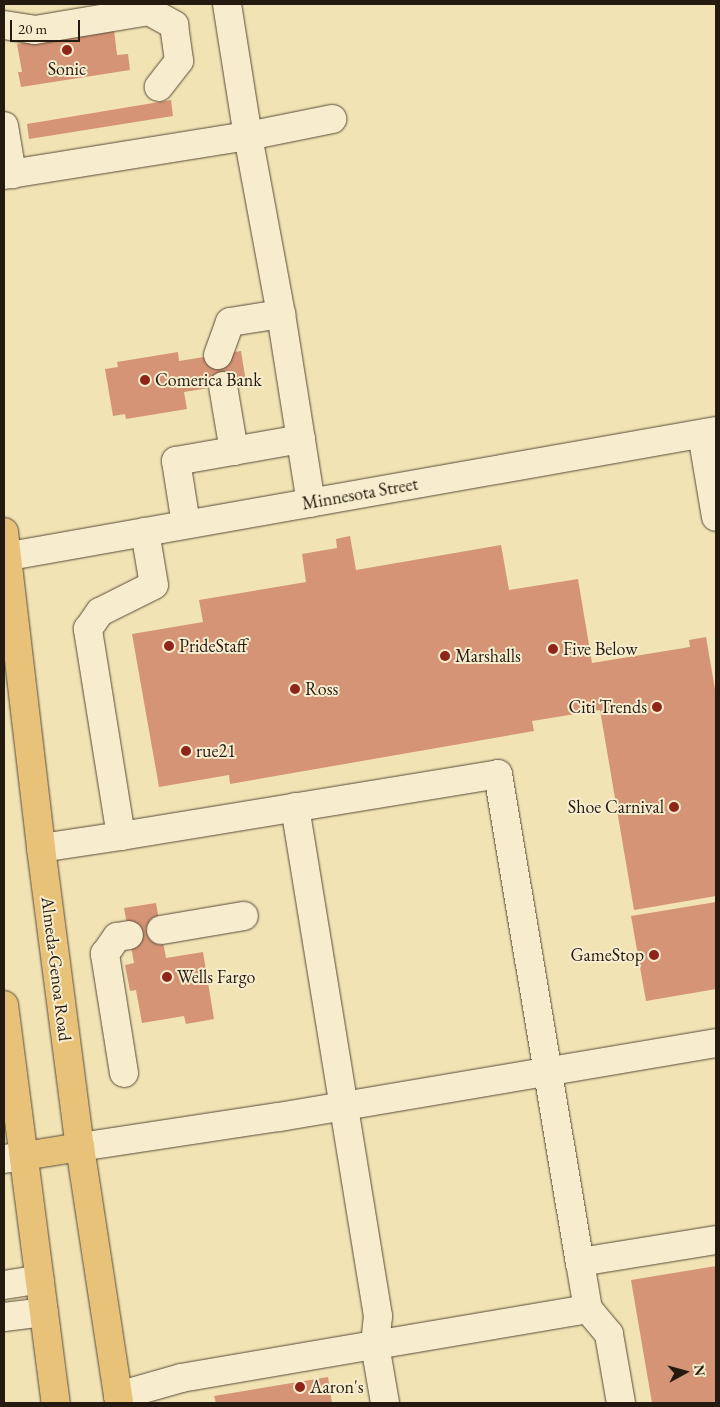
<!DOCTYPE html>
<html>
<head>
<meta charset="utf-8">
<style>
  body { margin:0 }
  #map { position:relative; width:720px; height:1407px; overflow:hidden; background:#f2e3b4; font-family:"EB Garamond",serif }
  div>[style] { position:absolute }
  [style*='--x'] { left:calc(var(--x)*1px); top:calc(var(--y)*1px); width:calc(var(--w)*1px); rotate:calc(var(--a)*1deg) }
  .building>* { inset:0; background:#d49475 }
  .roads { filter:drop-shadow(0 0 1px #584c39) drop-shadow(0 0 1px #584c39) }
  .minor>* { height:28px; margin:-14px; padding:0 14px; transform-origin:14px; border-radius:14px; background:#f7edce }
  .major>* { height:28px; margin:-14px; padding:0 14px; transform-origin:14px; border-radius:14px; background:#e9c27a }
  .dots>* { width:14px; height:14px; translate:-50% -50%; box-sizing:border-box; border:2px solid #f7edce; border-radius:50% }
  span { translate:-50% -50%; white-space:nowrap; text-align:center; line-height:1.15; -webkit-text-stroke:4px #f7edce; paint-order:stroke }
  .poi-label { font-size:18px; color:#251a10 }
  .left { translate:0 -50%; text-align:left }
  .right { translate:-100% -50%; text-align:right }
  .street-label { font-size:18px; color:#251a10 }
  .frame { position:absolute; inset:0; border:5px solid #251a10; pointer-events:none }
  .north { position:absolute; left:660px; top:1347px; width:50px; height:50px; -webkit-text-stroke:4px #f7edce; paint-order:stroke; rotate:83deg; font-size:14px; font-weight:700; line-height:20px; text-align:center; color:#251a10 }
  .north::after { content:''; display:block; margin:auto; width:18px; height:22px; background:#251a10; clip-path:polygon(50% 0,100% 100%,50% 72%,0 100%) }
  .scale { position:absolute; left:10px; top:20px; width:70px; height:22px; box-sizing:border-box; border:2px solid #251a10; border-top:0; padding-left:6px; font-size:15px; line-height:18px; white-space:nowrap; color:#251a10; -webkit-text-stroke:4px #f7edce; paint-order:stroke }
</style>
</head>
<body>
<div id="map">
  <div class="building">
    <div style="clip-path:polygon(114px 30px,117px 55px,128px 54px,130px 70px,21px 87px,18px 72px,22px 72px,17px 44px)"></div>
    <div style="clip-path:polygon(171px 100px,173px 116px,29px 139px,27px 124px)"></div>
    <div style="clip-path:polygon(241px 351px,246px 382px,184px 392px,187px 409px,126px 419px,125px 414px,113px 416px,105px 369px,118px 367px,117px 362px,178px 352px,179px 361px)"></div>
    <div style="clip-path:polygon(350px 536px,356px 570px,501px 545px,509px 590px,578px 579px,592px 663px,690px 647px,689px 640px,706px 637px,716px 695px,716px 896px,634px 910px,600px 710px,532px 721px,534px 731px,230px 784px,229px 775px,159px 787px,132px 634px,203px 622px,199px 600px,306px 582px,302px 554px,337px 548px,336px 539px)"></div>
    <div style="clip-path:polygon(716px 902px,716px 989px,646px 1001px,631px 916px)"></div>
    <div style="clip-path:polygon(156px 903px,166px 958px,203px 952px,214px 1019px,186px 1024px,184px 1016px,142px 1023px,136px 990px,130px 991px,125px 965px,134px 963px,124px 908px)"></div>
    <div style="clip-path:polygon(716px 1266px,716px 1403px,652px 1403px,631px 1280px)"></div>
    <div style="clip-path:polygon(328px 1377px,332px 1403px,216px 1403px,214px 1396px)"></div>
  </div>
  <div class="roads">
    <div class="minor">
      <div style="--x:227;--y:4;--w:134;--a:81"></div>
      <div style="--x:248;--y:136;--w:86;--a:-11.4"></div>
      <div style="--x:4;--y:25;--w:31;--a:9"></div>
      <div style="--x:35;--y:30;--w:116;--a:-9.5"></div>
      <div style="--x:149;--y:11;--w:29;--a:29"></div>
      <div style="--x:174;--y:25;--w:36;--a:82"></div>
      <div style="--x:179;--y:61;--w:33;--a:128"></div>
      <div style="--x:4;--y:126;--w:49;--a:80.5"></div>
      <div style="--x:4;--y:175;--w:247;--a:-9.1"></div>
      <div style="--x:248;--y:136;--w:181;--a:79.5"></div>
      <div style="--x:281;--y:314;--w:191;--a:81"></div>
      <div style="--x:218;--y:355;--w:35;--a:-70"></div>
      <div style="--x:230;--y:322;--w:52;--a:-8.9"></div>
      <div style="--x:223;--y:386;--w:66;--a:80.4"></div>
      <div style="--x:702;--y:434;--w:84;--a:80.4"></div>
      <div style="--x:186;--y:524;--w:64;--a:-99"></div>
      <div style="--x:176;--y:461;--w:127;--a:-10"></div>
      <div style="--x:4;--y:557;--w:723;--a:-10.04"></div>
      <div style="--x:295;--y:807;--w:516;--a:80.74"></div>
      <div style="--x:378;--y:1316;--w:29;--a:96"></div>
      <div style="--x:375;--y:1345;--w:216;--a:-9.6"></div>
      <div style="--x:121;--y:836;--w:382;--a:-9.3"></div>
      <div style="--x:498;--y:774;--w:495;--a:80.5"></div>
      <div style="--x:41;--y:848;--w:81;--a:-8.5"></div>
      <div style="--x:121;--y:836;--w:210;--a:-99.1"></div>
      <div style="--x:88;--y:629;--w:21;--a:-55"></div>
      <div style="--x:100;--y:612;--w:60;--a:-26.6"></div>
      <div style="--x:154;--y:585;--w:54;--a:-99.6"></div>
      <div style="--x:161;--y:930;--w:84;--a:-9.6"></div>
      <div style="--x:124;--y:1073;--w:121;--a:-99.1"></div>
      <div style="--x:105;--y:954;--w:21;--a:-55"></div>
      <div style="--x:117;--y:937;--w:12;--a:-9"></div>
      <div style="--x:80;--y:1147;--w:201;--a:-8.6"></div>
      <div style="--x:279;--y:1117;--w:443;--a:-9.6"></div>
      <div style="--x:4;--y:1159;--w:20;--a:-9"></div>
      <div style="--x:4;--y:1285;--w:36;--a:-9"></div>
      <div style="--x:4;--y:1317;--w:40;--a:-7.1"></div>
      <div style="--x:118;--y:1396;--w:66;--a:-15.9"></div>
      <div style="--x:181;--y:1378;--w:197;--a:-9.7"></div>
      <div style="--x:375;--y:1345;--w:59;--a:80.2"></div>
      <div style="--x:621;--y:1403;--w:70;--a:-99.9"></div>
      <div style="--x:609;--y:1334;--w:33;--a:-130"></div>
      <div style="--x:588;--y:1309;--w:48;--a:-99.7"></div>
      <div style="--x:580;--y:1262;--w:138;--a:-9.2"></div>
    </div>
    <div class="major">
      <div style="--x:4;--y:532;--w:318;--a:83.3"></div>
      <div style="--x:41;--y:848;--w:302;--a:82.6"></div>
      <div style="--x:80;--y:1147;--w:259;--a:81.3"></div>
      <div style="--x:4;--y:1005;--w:401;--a:82.6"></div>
      <div style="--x:24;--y:1156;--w:57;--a:-9.1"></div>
    </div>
  </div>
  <div class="dots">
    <div style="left:67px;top:50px;background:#8f2418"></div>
    <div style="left:145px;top:380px;background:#8f2418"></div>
    <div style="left:169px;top:646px;background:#8f2418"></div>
    <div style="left:553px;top:649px;background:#8f2418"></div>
    <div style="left:445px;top:656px;background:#8f2418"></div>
    <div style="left:295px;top:689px;background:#8f2418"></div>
    <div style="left:657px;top:707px;background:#8f2418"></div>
    <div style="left:186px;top:751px;background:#8f2418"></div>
    <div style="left:674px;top:807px;background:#8f2418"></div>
    <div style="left:654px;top:955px;background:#8f2418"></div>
    <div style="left:167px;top:977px;background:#8f2418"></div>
    <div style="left:300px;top:1387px;background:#8f2418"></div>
  </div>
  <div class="poi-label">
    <span style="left:67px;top:69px">Sonic</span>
    <span class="left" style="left:155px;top:380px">Comerica Bank</span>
    <span class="left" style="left:179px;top:646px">PrideStaff</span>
    <span class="left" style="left:563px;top:649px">Five Below</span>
    <span class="left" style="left:455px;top:656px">Marshalls</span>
    <span class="left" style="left:305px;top:689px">Ross</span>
    <span class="right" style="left:647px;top:707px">Citi Trends</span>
    <span class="left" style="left:196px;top:751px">rue21</span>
    <span class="right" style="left:664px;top:807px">Shoe Carnival</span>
    <span class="right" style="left:644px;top:955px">GameStop</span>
    <span class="left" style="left:177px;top:977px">Wells Fargo</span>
    <span class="left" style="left:310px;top:1387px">Aaron's</span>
  </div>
  <div class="street-label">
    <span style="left:360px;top:494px;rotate:-10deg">Minnesota Street</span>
    <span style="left:56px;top:969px;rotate:83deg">Almeda-Genoa Road</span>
  </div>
  <div class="frame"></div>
  <div class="north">N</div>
  <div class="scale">20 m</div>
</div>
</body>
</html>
